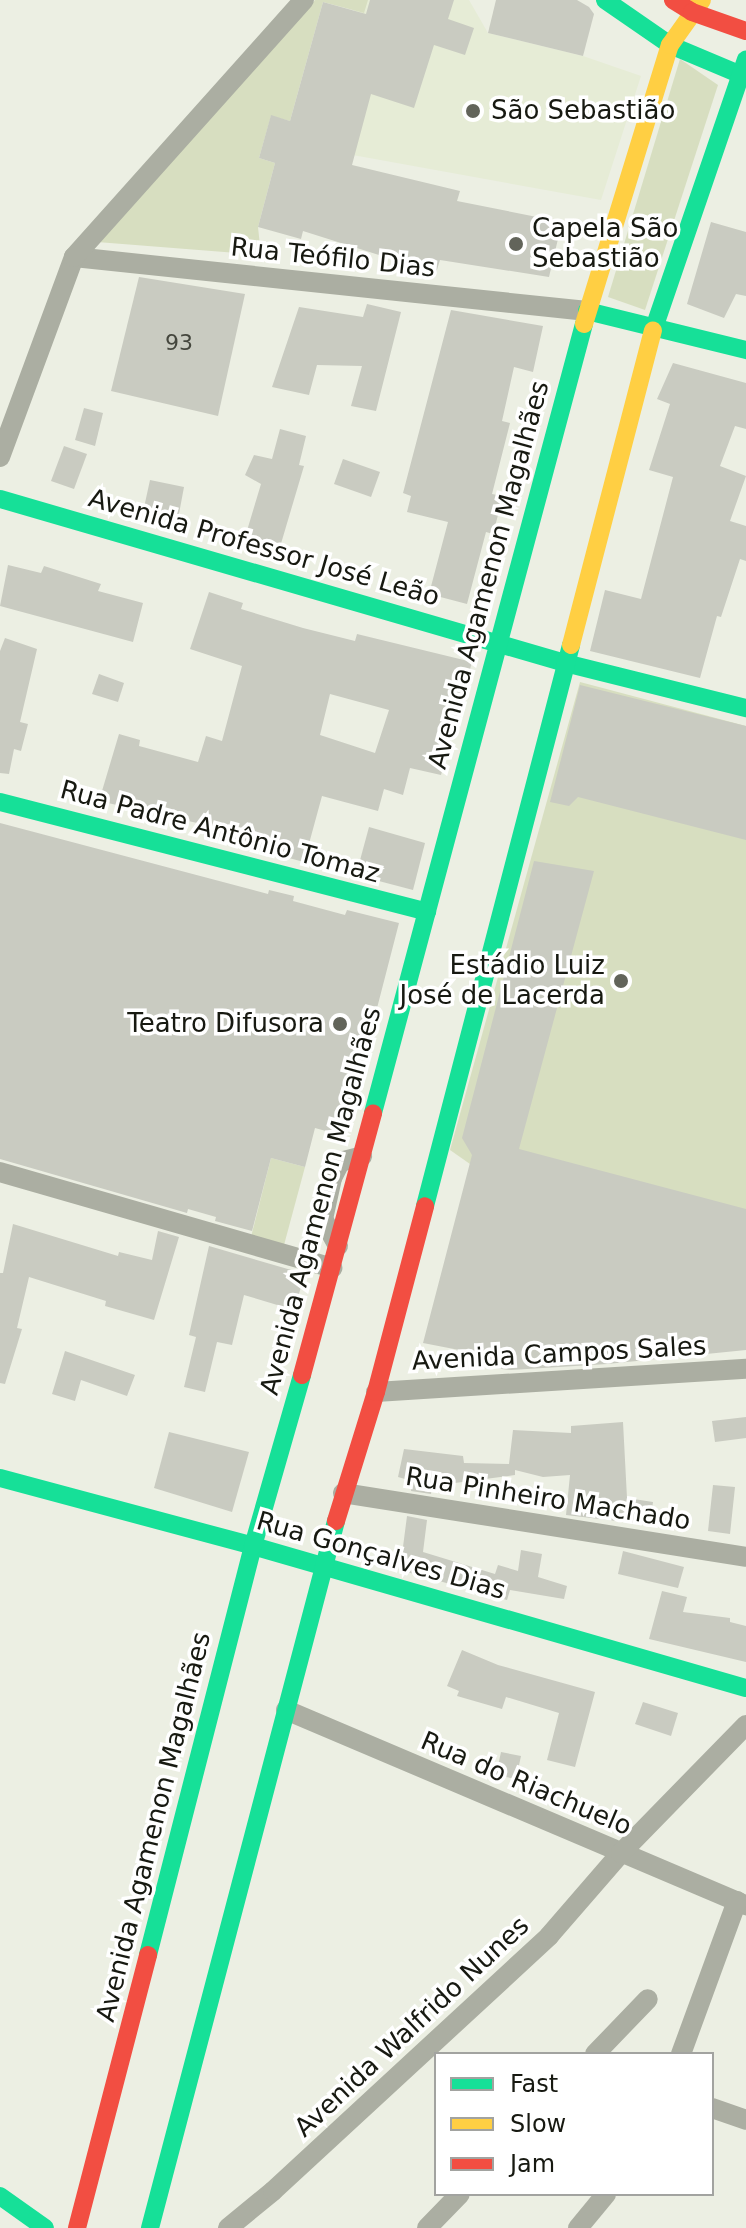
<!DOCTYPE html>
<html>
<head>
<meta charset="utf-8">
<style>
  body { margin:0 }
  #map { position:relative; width:746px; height:2228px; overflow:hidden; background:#ecefe3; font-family:"DejaVu Sans",sans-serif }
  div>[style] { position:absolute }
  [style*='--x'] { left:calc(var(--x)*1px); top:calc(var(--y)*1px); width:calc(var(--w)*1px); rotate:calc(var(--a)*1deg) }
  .built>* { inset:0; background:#e6ecd6 }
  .green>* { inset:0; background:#d7dec0 }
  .building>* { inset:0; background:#c9cbc1 }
  .street>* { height:20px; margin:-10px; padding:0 10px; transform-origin:10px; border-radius:10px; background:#abaea2 }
  .fast>* { height:18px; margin:-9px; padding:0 9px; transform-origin:9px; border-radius:9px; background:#16e098 }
  .slow>* { height:18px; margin:-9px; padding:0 9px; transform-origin:9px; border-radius:9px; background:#ffcf43 }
  .jam>* { height:18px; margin:-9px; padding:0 9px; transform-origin:9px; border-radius:9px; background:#f24e42 }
  .dots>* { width:22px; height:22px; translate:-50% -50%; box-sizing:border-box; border:4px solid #fff; border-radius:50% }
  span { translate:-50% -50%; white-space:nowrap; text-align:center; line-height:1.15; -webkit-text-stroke:7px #fff; paint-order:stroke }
  .number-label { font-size:22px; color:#44463d }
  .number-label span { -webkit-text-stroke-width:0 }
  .poi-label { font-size:26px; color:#171911 }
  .left { translate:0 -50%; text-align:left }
  .right { translate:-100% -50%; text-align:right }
  .street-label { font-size:26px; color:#171911 }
  .legend { position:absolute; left:434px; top:2052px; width:280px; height:144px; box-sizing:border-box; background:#fff; border:2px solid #a2a3a0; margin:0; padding:10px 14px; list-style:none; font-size:24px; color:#171911 }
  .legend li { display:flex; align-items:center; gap:16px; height:40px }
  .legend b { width:40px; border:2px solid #a2a3a0 }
</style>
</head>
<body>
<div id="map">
  <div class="built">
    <div style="clip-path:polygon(358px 0,469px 0,488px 33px,583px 56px,641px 76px,601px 200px,303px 146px)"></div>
  </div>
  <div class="green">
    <div style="clip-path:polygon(315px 0,368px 0,364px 13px,323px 2px,290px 121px,271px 116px,259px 158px,275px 163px,258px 227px,261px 255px,97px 242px)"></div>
    <div style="clip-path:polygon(680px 59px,718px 85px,645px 310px,608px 297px)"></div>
    <div style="clip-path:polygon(580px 682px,746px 726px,746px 1296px,614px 1265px,450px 1150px)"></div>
    <div style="clip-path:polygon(271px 1158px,305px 1167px,284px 1245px,251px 1237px)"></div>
  </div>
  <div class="building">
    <div style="clip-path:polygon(370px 0,454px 0,448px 19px,474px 28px,465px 55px,434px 45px,414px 108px,371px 94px,352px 165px,460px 191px,457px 201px,562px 222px,549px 277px,440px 260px,436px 273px,303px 231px,301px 239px,258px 227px,275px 163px,259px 158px,271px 115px,290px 121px,323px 2px,366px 14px)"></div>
    <div style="clip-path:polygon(496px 0,577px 0,589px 7px,594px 14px,583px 56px,488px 33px)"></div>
    <div style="clip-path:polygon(711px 222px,746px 232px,746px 296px,736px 294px,724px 318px,687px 304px)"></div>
    <div style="clip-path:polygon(139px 277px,245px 294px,218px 416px,111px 391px)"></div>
    <div style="clip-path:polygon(367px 304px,401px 312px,376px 411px,351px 406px,362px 366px,317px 365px,309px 395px,272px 387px,299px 307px,363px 317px)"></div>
    <div style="clip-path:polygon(451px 310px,543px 326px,533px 372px,514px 367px,502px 421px,510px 423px,492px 494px,503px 496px,493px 534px,486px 532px,467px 604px,429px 594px,448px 522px,407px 512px,411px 496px,403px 493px)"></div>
    <div style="clip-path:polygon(673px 363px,746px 383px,746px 429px,735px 426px,720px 466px,746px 476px,730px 521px,746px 526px,746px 561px,740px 559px,721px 617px,717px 616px,700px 678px,590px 651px,605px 590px,641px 599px,673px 477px,649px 470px,670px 404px,657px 399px)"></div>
    <div style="clip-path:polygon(84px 408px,103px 413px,95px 446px,75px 440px)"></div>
    <div style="clip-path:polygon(280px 429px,306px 436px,299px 465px,304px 466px,280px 547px,246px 534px,261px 484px,245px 475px,254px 455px,272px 459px)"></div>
    <div style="clip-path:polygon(64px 446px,87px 454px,74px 489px,51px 481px)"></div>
    <div style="clip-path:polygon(343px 459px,380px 472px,371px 497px,334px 484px)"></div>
    <div style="clip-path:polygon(150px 480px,184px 487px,178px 519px,143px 512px)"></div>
    <div style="clip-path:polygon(8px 565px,41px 573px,44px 566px,101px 584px,98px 591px,143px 603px,133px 642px,0 606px)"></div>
    <div style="clip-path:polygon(evenodd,209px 592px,243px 603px,241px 609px,303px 628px,355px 641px,357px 634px,472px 662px,441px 775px,410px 768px,403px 795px,384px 789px,378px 811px,322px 796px,304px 862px,203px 835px,206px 825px,99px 801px,119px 734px,140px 740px,139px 746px,198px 762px,206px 736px,222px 741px,242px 666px,190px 649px,209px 592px,330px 694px,389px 710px,375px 753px,320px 735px,330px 694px)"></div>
    <div style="clip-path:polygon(5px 638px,37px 649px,20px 722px,28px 724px,21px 751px,14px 749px,9px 774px,0 773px,0 651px)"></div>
    <div style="clip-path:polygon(99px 674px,124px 683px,118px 702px,92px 694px)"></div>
    <div style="clip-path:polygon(580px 685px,746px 726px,746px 840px,578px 797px,569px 806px,550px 802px)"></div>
    <div style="clip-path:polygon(0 823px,268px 894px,269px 890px,294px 896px,293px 901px,345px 915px,347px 910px,399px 923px,344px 1136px,315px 1128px,305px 1167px,271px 1158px,252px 1231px,215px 1221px,216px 1217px,188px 1209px,187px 1213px,0 1159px)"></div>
    <div style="clip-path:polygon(369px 827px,425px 843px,413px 890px,356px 875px)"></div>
    <div style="clip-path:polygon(534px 861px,594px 871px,519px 1149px,746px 1209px,746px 1350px,607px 1364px,511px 1370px,484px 1367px,490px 1356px,423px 1343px,472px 1155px,462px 1138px)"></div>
    <div style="clip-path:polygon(13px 1224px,118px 1256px,119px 1252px,152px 1260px,158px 1231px,179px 1237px,154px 1320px,105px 1306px,106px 1301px,29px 1277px,17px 1328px,22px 1329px,5px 1384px,0 1383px,0 1273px,3px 1273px)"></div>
    <div style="clip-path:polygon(209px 1246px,305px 1274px,294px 1310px,244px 1295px,232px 1345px,217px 1342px,205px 1392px,184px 1387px,196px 1337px,189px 1335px)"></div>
    <div style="clip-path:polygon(65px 1351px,135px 1375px,127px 1396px,81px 1380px,75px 1401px,52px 1394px)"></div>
    <div style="clip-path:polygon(746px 1417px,746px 1438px,715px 1442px,712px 1421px)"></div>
    <div style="clip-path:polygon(623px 1422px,627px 1498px,653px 1502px,650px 1525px,566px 1515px,570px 1475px,543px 1477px,515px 1470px,515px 1475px,432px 1486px,431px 1494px,411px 1491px,412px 1481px,398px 1477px,404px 1449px,463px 1456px,464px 1463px,509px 1464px,513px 1430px,571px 1433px,571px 1426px)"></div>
    <div style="clip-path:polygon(169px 1432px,249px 1452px,232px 1512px,154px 1488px)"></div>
    <div style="clip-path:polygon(713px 1485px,735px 1487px,730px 1534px,708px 1531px)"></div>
    <div style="clip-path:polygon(407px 1516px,427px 1520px,423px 1552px,495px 1574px,498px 1565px,518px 1571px,521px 1550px,542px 1554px,538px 1577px,567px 1586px,564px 1599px,510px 1590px,507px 1600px,400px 1570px)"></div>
    <div style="clip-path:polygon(623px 1551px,684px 1567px,678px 1588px,618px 1574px)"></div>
    <div style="clip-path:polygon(662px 1591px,687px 1597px,683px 1612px,730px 1618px,730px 1622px,746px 1626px,746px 1662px,649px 1639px)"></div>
    <div style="clip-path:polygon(462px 1650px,498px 1665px,595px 1692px,575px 1767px,547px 1760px,559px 1713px,506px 1697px,502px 1709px,457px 1696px,459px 1691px,447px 1686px)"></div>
    <div style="clip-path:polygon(643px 1702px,678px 1713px,671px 1736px,635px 1724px)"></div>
    <div style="clip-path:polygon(501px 1752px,521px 1756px,516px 1779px,496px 1775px)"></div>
  </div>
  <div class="street">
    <div style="--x:74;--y:257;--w:516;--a:6.01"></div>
    <div style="--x:0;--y:457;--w:213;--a:-69.7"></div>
    <div style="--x:74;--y:257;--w:345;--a:-48.2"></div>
    <div style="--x:0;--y:1172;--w:346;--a:16.1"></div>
    <div style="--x:338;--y:1246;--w:31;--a:-119"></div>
    <div style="--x:323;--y:1219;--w:42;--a:-77.6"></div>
    <div style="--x:332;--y:1178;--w:18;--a:-63"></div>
    <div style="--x:340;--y:1162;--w:23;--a:-15"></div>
    <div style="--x:376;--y:1392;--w:371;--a:-3.6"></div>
    <div style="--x:343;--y:1493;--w:408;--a:9"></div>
    <div style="--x:286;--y:1710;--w:500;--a:23"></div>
    <div style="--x:595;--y:2054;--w:76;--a:-46.1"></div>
    <div style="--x:681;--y:2054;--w:163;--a:-69.9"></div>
    <div style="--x:712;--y:2108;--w:36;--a:19"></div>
    <div style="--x:228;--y:2228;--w:58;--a:-39.4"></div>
    <div style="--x:273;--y:2191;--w:376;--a:-42.7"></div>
    <div style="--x:549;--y:1936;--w:110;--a:-49.1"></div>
    <div style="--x:621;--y:1853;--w:179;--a:-45.7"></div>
    <div style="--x:427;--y:2228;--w:47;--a:-45.9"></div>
    <div style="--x:578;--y:2228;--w:44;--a:-50.5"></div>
  </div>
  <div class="fast">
    <div style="--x:605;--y:0;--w:79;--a:34.7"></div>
    <div style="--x:670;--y:45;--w:82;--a:22.8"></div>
    <div style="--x:587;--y:311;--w:164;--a:13.8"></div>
    <div style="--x:653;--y:331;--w:287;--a:-71.1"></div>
    <div style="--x:0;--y:499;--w:588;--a:16.19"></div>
    <div style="--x:565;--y:663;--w:187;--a:14"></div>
    <div style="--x:0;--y:802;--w:441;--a:14.4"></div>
    <div style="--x:373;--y:1113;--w:817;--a:-75.03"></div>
    <div style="--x:425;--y:1206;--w:580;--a:-75.41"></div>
    <div style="--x:0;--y:1478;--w:262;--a:15"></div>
    <div style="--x:253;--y:1546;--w:513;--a:16.07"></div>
    <div style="--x:148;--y:1955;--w:422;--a:-75.6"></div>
    <div style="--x:253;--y:1546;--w:178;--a:-74"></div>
    <div style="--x:0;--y:2196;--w:55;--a:35.4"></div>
    <div style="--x:150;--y:2228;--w:731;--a:-75.26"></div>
  </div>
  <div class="slow">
    <div style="--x:584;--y:324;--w:292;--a:-72.9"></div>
    <div style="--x:670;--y:45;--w:55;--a:-54.6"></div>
    <div style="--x:571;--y:645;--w:325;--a:-75.4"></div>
  </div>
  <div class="jam">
    <div style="--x:673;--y:0;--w:22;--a:32"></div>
    <div style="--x:692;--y:12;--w:57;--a:19.4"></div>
    <div style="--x:302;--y:1375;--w:271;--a:-74.8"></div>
    <div style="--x:336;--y:1521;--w:135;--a:-72.8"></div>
    <div style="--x:376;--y:1392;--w:192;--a:-75.2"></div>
    <div style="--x:77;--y:2228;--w:282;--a:-75.4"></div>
  </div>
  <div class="dots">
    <div style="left:473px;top:111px;background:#62645a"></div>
    <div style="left:516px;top:244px;background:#62645a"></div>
    <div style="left:621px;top:981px;background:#62645a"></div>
    <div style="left:340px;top:1024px;background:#62645a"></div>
  </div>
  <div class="number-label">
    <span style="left:179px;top:343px">93</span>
  </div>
  <div class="poi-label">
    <span class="left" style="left:491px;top:111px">São Sebastião</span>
    <span class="left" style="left:532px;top:244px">Capela São<br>Sebastião</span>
    <span class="right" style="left:605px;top:981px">Estádio Luiz<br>José de Lacerda</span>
    <span class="right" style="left:324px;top:1024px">Teatro Difusora</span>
  </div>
  <div class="street-label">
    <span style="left:333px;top:258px;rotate:6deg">Rua Teófilo Dias</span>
    <span style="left:264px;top:548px;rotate:16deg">Avenida Professor José Leão</span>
    <span style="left:489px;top:575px;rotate:-75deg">Avenida Agamenon Magalhães</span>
    <span style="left:220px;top:832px;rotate:15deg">Rua Padre Antônio Tomaz</span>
    <span style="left:321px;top:1201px;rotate:-75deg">Avenida Agamenon Magalhães</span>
    <span style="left:559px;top:1354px;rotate:-3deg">Avenida Campos Sales</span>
    <span style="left:548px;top:1499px;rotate:9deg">Rua Pinheiro Machado</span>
    <span style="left:381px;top:1556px;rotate:16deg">Rua Gonçalves Dias</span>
    <span style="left:526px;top:1784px;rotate:23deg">Rua do Riachuelo</span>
    <span style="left:154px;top:1827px;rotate:-76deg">Avenida Agamenon Magalhães</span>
    <span style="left:412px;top:2027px;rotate:-43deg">Avenida Walfrido Nunes</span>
  </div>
  <ul class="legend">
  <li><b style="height:10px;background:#16e098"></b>Fast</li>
  <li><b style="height:10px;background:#ffcf43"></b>Slow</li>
  <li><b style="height:10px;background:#f24e42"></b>Jam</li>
  </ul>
</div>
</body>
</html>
